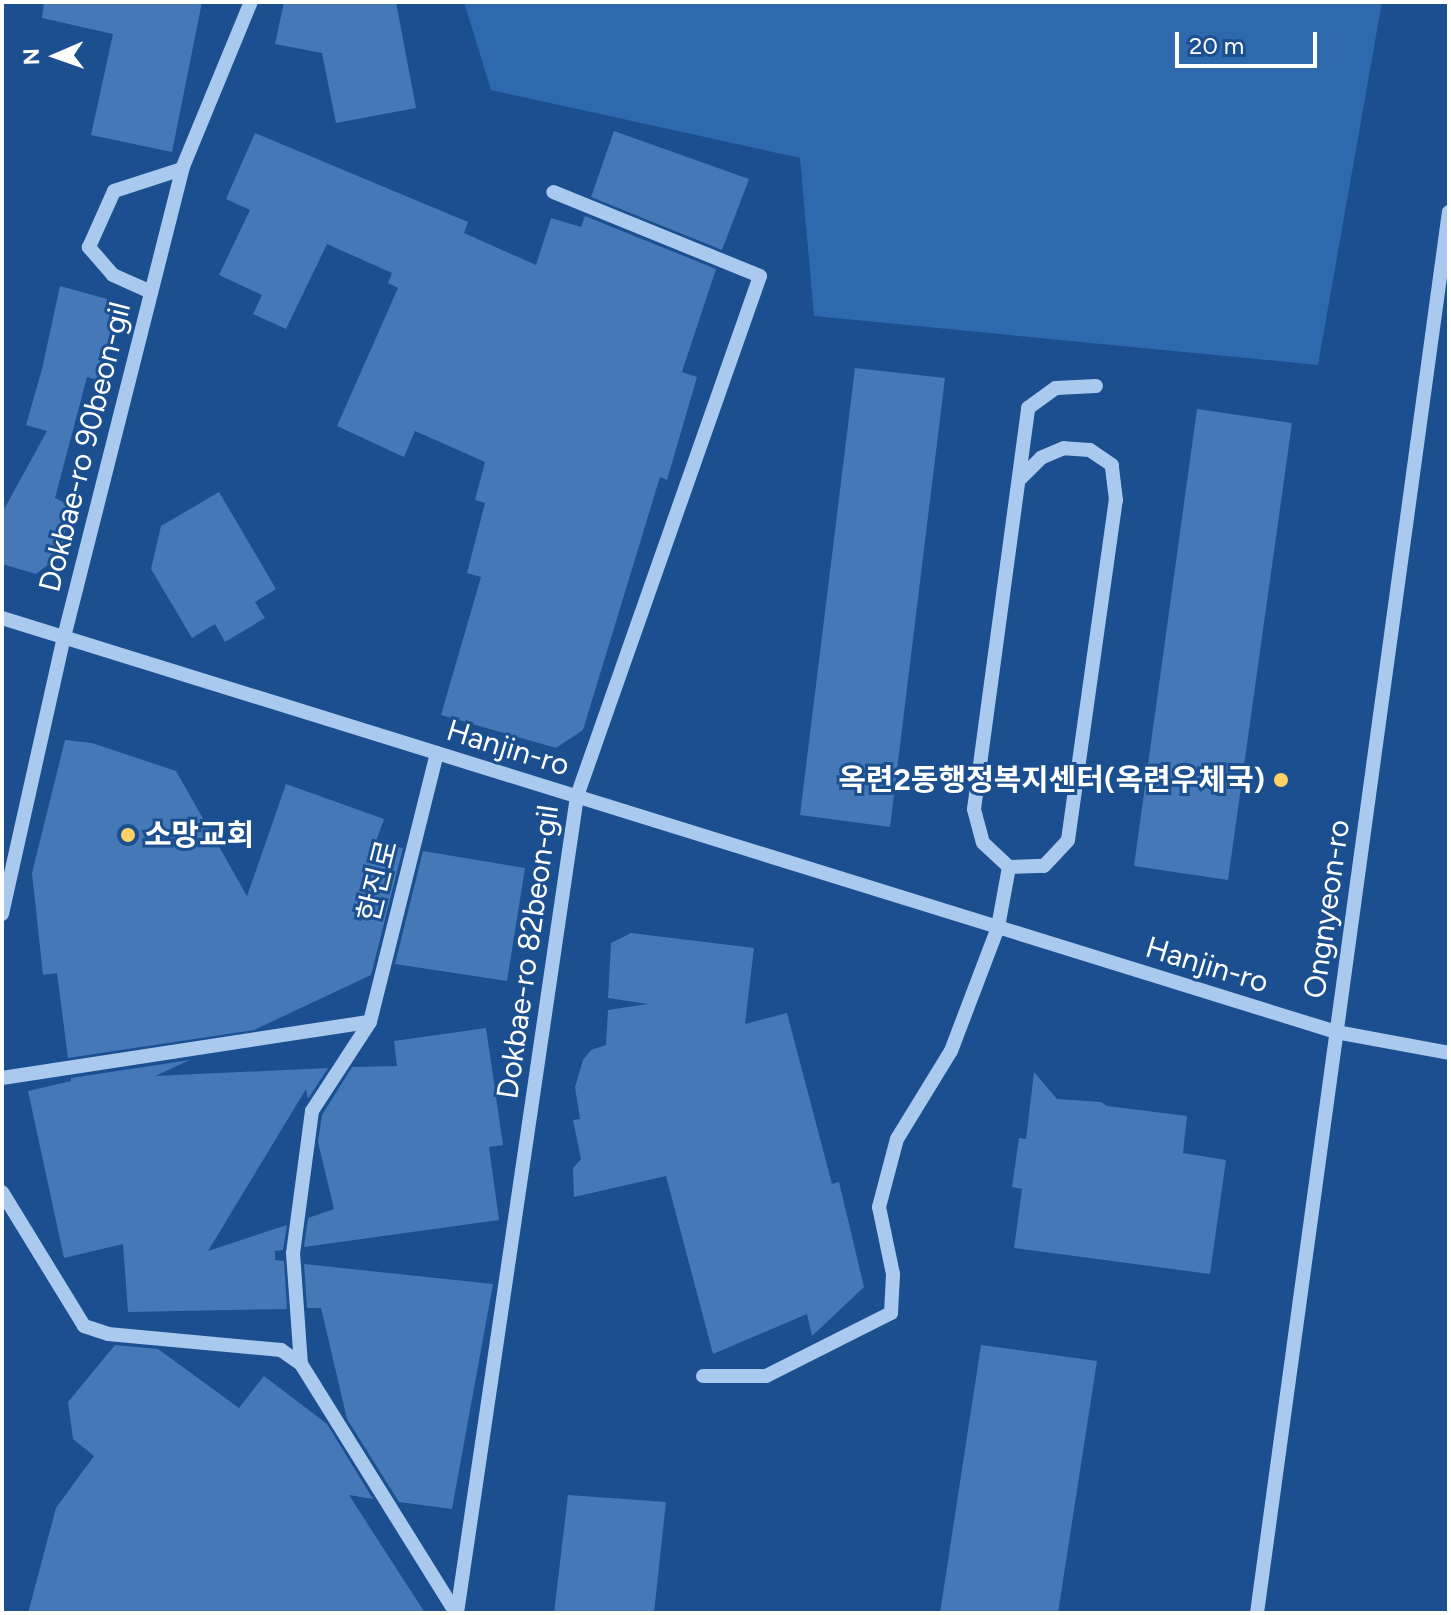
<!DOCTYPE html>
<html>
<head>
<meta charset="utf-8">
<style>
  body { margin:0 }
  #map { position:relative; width:1451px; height:1615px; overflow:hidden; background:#1b4f8f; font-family:Figtree,"Noto Sans KR",sans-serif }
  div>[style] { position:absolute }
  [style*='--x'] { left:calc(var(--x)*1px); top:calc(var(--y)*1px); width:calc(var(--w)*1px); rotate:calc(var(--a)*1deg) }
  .green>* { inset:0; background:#2e69ad }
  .building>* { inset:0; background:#4478b7 }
  .minor>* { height:14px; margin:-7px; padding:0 7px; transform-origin:7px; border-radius:7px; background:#a9c9ee }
  .dots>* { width:22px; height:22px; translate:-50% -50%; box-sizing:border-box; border:4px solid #1b4f8f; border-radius:50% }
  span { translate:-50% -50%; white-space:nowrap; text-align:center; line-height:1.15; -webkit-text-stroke:6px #1b4f8f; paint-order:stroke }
  .street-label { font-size:30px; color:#fff }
  .poi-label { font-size:30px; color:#fff; font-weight:700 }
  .right { translate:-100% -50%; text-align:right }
  .left { translate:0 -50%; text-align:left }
  .frame { position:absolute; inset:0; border:4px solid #fff; pointer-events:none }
  .north { position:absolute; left:16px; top:16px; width:80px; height:80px; -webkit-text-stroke:6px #1b4f8f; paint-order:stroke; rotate:268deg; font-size:22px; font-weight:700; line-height:32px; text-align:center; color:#fff }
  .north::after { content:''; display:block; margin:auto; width:28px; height:36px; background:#fff; clip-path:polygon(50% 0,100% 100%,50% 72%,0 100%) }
  .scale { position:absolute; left:1175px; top:32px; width:142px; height:36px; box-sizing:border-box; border:4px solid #fff; border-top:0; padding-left:10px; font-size:24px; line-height:28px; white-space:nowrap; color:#fff; -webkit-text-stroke:6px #1b4f8f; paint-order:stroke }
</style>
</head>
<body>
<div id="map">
  <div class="green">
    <div style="clip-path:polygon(464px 2px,1382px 2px,1318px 365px,814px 316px,800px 158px,491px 90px)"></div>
  </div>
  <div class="building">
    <div style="clip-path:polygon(44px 2px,202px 2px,172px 152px,91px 135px,113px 34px,42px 18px)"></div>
    <div style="clip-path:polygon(284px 2px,396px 2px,416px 108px,336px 123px,322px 53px,275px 44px)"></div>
    <div style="clip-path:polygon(614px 131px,749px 179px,722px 250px,591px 197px)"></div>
    <div style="clip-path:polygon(255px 133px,468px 222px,464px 233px,536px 265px,551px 218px,581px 227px,585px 216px,716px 269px,682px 372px,697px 377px,667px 480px,660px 477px,583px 730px,556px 748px,441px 715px,481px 577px,467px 573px,485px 503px,475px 500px,485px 462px,415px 431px,404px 457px,337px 426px,398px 288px,388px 283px,392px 273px,327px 244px,286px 329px,253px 314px,262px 295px,219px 275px,250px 210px,226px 199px)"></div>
    <div style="clip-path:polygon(60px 286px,118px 302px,98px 380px,87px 377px,55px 498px,71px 506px,60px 555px,36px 574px,2px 564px,2px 513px,47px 431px,26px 425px,42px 369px)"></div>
    <div style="clip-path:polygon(855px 368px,945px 378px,890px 827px,800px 815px)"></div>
    <div style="clip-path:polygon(1197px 409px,1292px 423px,1228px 880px,1134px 866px)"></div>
    <div style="clip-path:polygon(219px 492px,276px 589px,255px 602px,265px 618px,225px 642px,215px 624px,192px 638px,151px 569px,161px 526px)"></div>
    <div style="clip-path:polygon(65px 740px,92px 743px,176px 771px,247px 896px,286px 784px,384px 819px,375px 844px,403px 848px,371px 975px,254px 1030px,68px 1058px,57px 973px,43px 975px,32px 873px)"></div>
    <div style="clip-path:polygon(423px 851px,525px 868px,507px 981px,395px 964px)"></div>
    <div style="clip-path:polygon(631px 933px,754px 948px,745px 1024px,787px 1013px,832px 1184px,839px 1182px,864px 1287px,812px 1336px,807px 1314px,713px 1354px,666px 1176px,574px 1197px,573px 1168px,581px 1159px,573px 1120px,580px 1119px,575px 1087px,583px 1060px,591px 1050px,606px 1045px,608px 1010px,648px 1004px,608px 998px,611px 943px)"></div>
    <div style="clip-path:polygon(486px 1028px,503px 1145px,489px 1147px,499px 1220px,304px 1247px,308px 1218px,334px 1209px,318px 1142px,322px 1115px,352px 1067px,397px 1066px,394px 1041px)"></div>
    <div style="clip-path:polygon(190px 1060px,155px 1076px,328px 1068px,308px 1099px,306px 1089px,208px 1251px,287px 1225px,283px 1250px,275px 1251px,275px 1260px,284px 1261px,287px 1309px,128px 1312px,123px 1244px,64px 1258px,28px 1091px,71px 1081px,71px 1078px)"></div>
    <div style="clip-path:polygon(1034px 1072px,1057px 1099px,1101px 1102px,1107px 1106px,1187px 1116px,1183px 1153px,1226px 1160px,1210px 1274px,1014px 1248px,1022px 1189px,1012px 1187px,1019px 1138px,1026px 1139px)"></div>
    <div style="clip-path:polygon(304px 1264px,493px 1284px,452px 1509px,399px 1502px,347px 1419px,321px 1308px,307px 1308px)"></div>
    <div style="clip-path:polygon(115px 1345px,158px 1349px,239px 1408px,264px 1376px,327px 1424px,373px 1499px,349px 1495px,425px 1613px,28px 1613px,56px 1508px,94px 1456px,73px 1439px,68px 1402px)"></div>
    <div style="clip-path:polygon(981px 1345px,1097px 1361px,1058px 1613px,940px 1613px)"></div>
    <div style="clip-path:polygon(568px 1495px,666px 1502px,654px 1613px,554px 1613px)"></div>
  </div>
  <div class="minor">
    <div style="--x:151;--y:292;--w:42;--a:-155.9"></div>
    <div style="--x:113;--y:275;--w:37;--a:-131"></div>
    <div style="--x:89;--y:247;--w:61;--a:-65.9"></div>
    <div style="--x:114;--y:191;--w:71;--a:-17.9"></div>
    <div style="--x:2;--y:618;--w:1397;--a:17.24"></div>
    <div style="--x:1336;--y:1032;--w:115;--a:10.5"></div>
    <div style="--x:437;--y:753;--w:277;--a:104"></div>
    <div style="--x:370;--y:1022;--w:106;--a:123.1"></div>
    <div style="--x:312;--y:1111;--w:143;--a:97.6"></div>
    <div style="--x:293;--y:1253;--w:111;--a:85.9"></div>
    <div style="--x:301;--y:1364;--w:293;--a:58.1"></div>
    <div style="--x:1009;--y:867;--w:35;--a:-2"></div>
    <div style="--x:1044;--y:866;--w:35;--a:-47"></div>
    <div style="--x:1068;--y:840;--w:343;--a:-82"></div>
    <div style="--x:1116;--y:500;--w:35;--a:-97"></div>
    <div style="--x:1112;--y:465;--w:27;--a:-146"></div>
    <div style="--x:1090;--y:450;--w:26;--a:-176"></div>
    <div style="--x:1064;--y:448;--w:25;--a:157"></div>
    <div style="--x:1041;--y:458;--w:28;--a:135"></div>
    <div style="--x:2;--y:914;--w:284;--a:-77.4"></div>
    <div style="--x:64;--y:637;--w:483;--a:-75.8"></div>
    <div style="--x:182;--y:169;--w:181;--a:-67.6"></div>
    <div style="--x:2;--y:1078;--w:372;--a:-8.7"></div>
    <div style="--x:2;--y:1192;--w:157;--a:58.5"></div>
    <div style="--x:84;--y:1326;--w:25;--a:18"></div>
    <div style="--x:108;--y:1334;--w:174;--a:5.3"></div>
    <div style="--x:281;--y:1350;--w:24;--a:35"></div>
    <div style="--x:703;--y:1376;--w:63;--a:0"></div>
    <div style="--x:766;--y:1376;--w:140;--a:-26.7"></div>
    <div style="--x:891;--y:1313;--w:39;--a:-87"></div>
    <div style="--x:893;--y:1274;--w:68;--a:-101.8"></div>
    <div style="--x:879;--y:1207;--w:70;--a:-75.2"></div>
    <div style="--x:897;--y:1139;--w:103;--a:-58.5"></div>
    <div style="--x:951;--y:1051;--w:133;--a:-69.2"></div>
    <div style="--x:998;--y:927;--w:61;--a:-79.6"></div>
    <div style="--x:1009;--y:867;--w:35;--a:-137"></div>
    <div style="--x:983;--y:843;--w:35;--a:-105"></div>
    <div style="--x:974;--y:809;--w:405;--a:-82.3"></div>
    <div style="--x:1028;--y:408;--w:34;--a:-36"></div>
    <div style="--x:1056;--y:388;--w:40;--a:-2.9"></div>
    <div style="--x:457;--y:1613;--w:826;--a:-81.64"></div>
    <div style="--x:577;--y:796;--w:551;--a:-70.61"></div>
    <div style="--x:760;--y:276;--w:223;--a:-157.9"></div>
    <div style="--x:1257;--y:1613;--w:1414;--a:-82.2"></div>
  </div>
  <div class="dots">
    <div style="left:1281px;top:780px;background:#ffd166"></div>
    <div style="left:128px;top:835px;background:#ffd166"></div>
  </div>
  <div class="street-label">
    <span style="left:85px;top:447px;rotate:-76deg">Dokbae-ro 90beon-gil</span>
    <span style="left:508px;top:748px;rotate:17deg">Hanjin-ro</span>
    <span style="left:378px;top:881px;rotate:-76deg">한진로</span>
    <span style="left:1327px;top:909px;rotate:-82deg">Ongnyeon-ro</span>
    <span style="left:528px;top:952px;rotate:-82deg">Dokbae-ro 82beon-gil</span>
    <span style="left:1207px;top:965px;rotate:17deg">Hanjin-ro</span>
  </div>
  <div class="poi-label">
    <span class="right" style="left:1265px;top:780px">옥련2동행정복지센터(옥련우체국)</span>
    <span class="left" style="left:144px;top:835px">소망교회</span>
  </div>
  <div class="frame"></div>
  <div class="north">N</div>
  <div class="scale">20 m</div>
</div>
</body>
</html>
